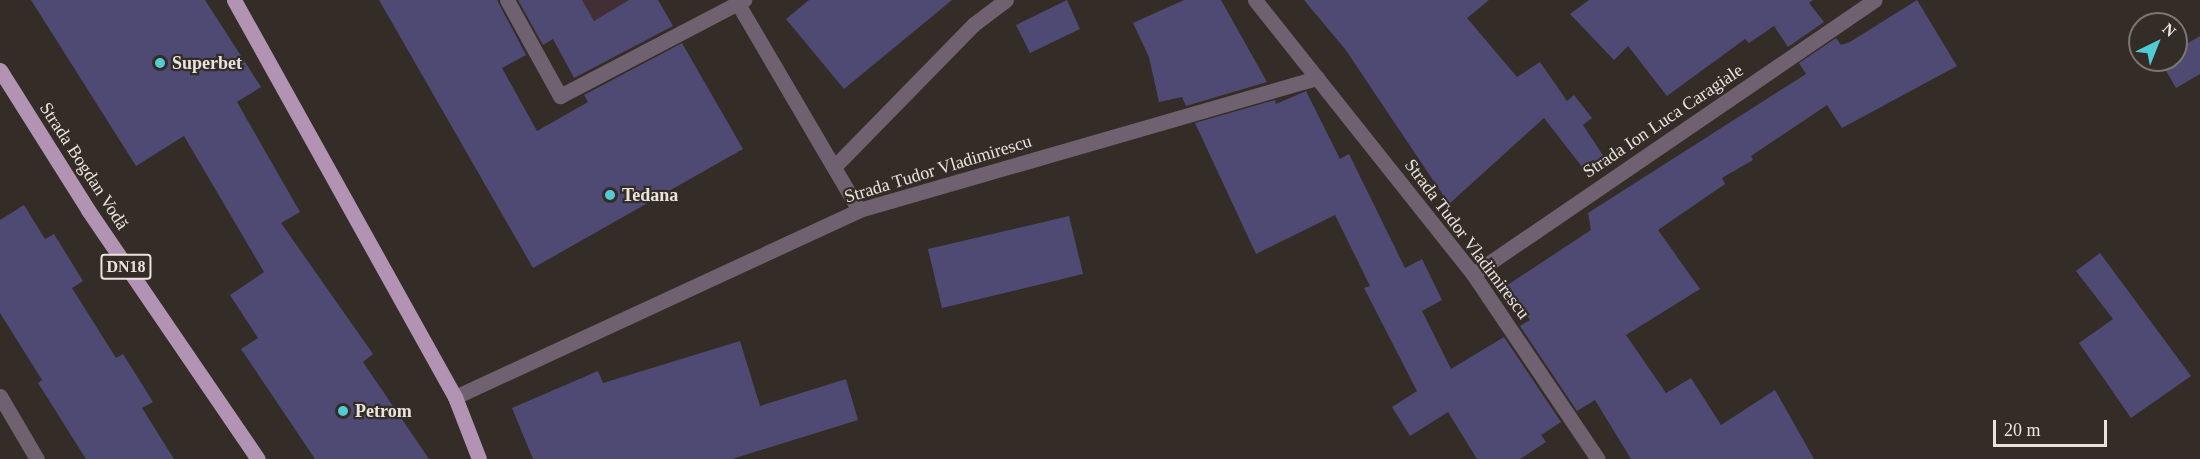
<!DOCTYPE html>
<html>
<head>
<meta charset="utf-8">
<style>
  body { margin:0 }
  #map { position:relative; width:2200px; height:459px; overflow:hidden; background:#342c26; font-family:"Times New Roman",serif }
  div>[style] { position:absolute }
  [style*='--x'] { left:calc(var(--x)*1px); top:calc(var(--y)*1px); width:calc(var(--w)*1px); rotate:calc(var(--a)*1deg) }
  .education>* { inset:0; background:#422f35 }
  .building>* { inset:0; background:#4f4a74 }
  .minor>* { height:15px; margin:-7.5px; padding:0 7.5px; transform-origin:7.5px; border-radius:7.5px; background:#706171 }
  .major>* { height:15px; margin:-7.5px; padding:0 7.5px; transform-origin:7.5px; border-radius:7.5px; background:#b293b4 }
  .dots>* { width:16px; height:16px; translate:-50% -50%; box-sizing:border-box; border:3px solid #342c26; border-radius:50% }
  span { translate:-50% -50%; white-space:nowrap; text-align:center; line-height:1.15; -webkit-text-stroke:4.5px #342c26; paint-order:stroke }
  .shield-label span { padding:2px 4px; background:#342c26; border:2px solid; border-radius:4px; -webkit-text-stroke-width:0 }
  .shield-label { font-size:16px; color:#e9e3df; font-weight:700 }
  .poi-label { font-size:18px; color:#e9e3df; font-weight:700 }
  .left { translate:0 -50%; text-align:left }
  .street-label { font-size:18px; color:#e9e3df }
  .north { position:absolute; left:2128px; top:12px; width:60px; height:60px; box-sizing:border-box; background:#342c26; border:2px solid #7c7570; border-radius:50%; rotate:43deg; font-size:16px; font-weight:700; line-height:24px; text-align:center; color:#e9e3df }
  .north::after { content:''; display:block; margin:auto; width:21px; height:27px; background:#51ccd4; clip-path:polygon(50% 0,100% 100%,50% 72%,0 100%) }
  .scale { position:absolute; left:1993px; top:420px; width:114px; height:27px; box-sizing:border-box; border:3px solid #e9e3df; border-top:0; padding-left:8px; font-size:18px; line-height:21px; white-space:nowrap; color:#e9e3df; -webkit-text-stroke:4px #342c26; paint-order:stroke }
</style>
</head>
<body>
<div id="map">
  <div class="education">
    <div style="clip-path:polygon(582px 0,629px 0,594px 21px)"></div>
  </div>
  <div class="building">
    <div style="clip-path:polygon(31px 0,205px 0,261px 87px,237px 102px,300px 212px,281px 223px,373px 354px,363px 362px,429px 459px,315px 459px,241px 349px,258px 338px,230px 295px,264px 272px,184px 136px,136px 166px)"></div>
    <div style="clip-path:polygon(379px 0,497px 0,526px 55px,502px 68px,537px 131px,588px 102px,584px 95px,682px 43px,743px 149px,533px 268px)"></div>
    <div style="clip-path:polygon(518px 0,582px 0,594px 21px,629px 0,658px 0,673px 26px,574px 78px,553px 39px,543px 45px)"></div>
    <div style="clip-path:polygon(809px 0,952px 0,844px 89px,786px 19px)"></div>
    <div style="clip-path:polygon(1067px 0,1080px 29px,1030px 53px,1016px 25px)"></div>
    <div style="clip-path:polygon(1184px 0,1221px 0,1267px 82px,1186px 106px,1182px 97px,1159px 102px,1149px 57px,1133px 23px)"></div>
    <div style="clip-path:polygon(1304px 0,1489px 0,1467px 18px,1517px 77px,1540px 62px,1567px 101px,1574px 95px,1592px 118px,1583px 125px,1608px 163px,1590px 177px,1544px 118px,1449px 204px,1345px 49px)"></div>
    <div style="clip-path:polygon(1589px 0,1813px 0,1809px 3px,1824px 22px,1788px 47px,1774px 26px,1749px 43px,1745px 39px,1667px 96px,1628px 46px,1614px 60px,1570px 14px)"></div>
    <div style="clip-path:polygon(1917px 0,1957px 66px,1842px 128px,1827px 105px,1751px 156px,1753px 160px,1722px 178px,1725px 184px,1658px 230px,1700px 289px,1626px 335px,1666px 393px,1691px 378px,1721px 425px,1775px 390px,1814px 459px,1631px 459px,1595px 400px,1577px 411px,1520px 326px,1530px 320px,1506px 286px,1591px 230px,1588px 213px,1806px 74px,1799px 63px,1836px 38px,1841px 45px,1850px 42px)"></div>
    <div style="clip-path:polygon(2200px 36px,2200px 74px,2176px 88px,2160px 60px,2176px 60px,2176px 50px)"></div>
    <div style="clip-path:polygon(1306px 91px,1340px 159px,1349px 154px,1405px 268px,1422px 259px,1442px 300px,1422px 311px,1451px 369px,1504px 337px,1561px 422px,1541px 435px,1546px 442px,1520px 459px,1477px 459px,1448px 412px,1410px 436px,1392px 407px,1417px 391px,1364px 288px,1370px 286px,1335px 215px,1256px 254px,1195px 123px,1275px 100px,1276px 104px)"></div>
    <div style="clip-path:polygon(24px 205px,45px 239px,54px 234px,83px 281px,72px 288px,116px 358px,123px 354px,153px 402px,142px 408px,174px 459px,86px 459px,38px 383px,42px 380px,0 313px,0 220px)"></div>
    <div style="clip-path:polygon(1069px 216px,1083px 274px,942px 308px,928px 249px)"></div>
    <div style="clip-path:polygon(2100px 253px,2191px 376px,2131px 418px,2079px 343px,2113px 319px,2076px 271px)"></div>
    <div style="clip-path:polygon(740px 341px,760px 406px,846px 379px,858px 420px,732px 459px,533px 459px,512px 408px,598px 371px,603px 383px)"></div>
  </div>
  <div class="minor">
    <div style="--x:507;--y:0;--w:110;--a:61.1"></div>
    <div style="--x:560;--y:96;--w:208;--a:-27.6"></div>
    <div style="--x:1255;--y:0;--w:350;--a:51.5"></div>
    <div style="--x:1473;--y:274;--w:223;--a:56"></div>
    <div style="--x:738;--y:4;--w:239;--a:59.6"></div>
    <div style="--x:834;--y:167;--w:200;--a:-45.6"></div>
    <div style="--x:974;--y:24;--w:40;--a:-37"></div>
    <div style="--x:1473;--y:274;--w:486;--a:-34.3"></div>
    <div style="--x:0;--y:396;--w:73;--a:59.6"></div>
    <div style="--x:455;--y:397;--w:445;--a:-24.8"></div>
    <div style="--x:859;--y:210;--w:477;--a:-16.1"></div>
  </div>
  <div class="major">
    <div style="--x:234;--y:0;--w:454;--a:60.9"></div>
    <div style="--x:455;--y:397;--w:66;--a:68.8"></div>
    <div style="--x:0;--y:70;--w:165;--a:57.8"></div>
    <div style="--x:88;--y:210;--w:301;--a:55.7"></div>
  </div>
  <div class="dots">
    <div style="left:160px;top:63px;background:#51ccd4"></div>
    <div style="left:610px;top:195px;background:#51ccd4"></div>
    <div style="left:343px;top:411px;background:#51ccd4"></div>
  </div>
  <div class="shield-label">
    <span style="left:126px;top:267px">DN18</span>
  </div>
  <div class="poi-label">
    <span class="left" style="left:172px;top:63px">Superbet</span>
    <span class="left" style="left:622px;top:195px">Tedana</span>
    <span class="left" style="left:355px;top:411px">Petrom</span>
  </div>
  <div class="street-label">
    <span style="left:1663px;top:121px;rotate:-34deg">Strada Ion Luca Caragiale</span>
    <span style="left:84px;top:166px;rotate:57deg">Strada Bogdan Vodă</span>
    <span style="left:938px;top:169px;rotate:-17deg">Strada Tudor Vladimirescu</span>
    <span style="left:1467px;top:239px;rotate:53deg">Strada Tudor Vladimirescu</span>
  </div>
  <div class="north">N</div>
  <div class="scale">20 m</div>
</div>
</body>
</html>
